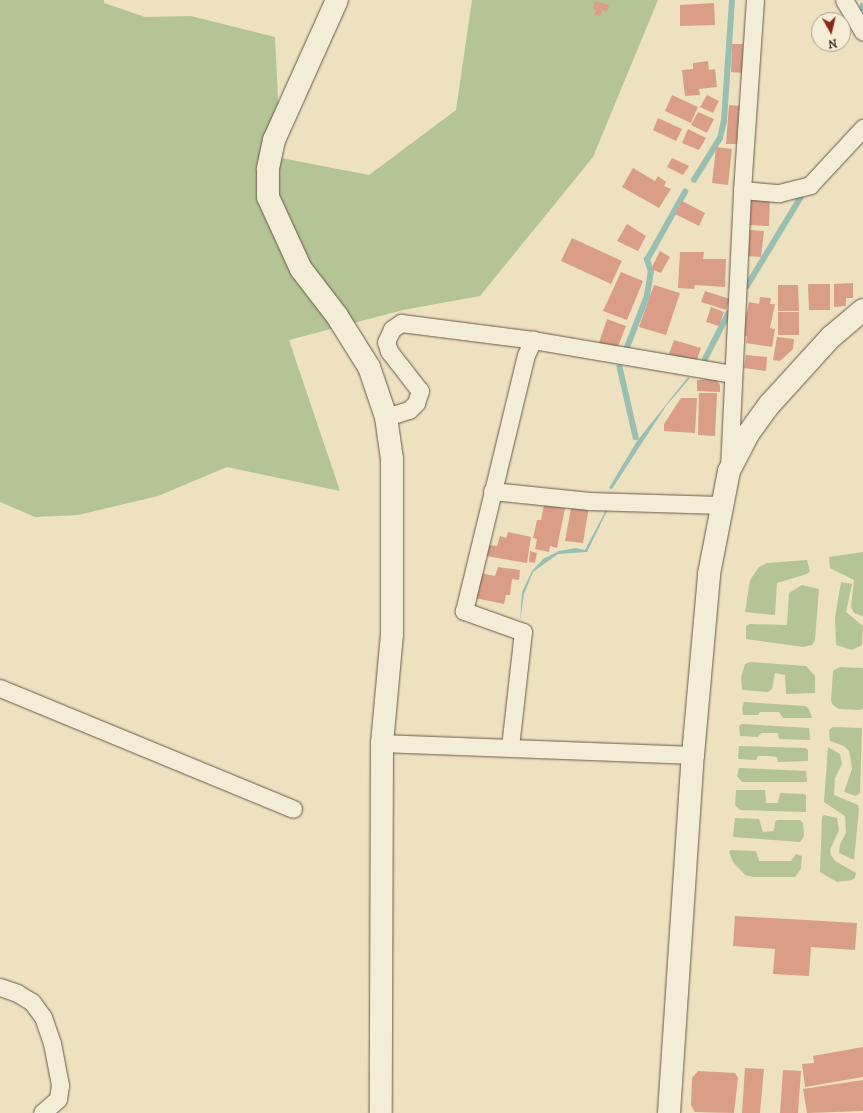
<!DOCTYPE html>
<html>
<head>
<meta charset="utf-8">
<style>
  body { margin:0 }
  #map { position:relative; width:863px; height:1113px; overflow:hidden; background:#ede1c0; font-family:"IM FELL DW Pica",serif }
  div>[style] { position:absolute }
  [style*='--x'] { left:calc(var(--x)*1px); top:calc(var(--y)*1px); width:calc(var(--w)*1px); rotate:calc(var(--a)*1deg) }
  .green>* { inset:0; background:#b4c496 }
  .water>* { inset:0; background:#99beb2 }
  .stream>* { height:5.5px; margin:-2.75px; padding:0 2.75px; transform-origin:2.75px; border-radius:2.75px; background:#99beb2 }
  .building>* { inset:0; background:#da9e88 }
  .roads { filter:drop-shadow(0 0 1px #675b49) drop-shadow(0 0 1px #675b49) }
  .minor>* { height:17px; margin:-8.5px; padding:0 8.5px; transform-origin:8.5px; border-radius:8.5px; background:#f3ecd6 }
  .tertiary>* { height:22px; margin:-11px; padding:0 11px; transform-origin:11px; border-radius:11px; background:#f3ecd6 }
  span { translate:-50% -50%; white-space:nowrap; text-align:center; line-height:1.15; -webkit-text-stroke:3px #f3ecd6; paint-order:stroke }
  .north { position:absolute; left:811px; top:12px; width:40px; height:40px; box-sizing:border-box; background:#f3ecd6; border:1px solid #a9a08e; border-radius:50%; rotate:172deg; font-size:11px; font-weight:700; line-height:16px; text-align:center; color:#3a2e21 }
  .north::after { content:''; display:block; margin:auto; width:14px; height:18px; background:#8f2418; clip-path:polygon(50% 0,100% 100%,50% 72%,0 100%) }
</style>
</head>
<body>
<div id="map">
  <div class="green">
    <div style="clip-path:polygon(0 0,104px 0,104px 3px,145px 17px,191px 16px,275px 37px,281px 158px,369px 175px,456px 110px,472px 0,658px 0,593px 157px,480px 296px,403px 310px,289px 340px,340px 491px,227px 467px,158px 496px,78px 515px,35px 517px,0 502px)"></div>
    <div style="clip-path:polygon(863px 552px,863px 616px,862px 616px,854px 613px,851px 607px,854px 580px,830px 568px,829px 557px)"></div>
    <div style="clip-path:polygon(807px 560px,810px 571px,807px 574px,777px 583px,775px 615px,745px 612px,750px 580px,759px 567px,767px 563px)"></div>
    <div style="clip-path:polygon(841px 582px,852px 584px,846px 612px,863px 626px,862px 645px,852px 650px,836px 645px,835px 617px)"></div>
    <div style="clip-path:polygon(802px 585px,819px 589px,815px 640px,812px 645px,803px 647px,746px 639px,746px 626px,750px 624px,787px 625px,789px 593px)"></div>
    <div style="clip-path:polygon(750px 662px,806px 666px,815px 676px,815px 693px,786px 694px,785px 675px,775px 673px,772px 689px,768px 692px,742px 690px,741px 678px,745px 664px)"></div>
    <div style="clip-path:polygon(840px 667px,863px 668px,863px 708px,861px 710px,839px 709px,833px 705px,831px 701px,833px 671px)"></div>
    <div style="clip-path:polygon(744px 702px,805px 706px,809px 709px,812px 718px,783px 718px,779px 712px,760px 712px,758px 715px,743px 715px,742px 708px)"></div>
    <div style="clip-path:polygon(742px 724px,809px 728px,810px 740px,779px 739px,778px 733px,761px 733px,758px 737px,740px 736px,739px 726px)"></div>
    <div style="clip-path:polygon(833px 727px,862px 728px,860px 793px,856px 796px,844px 792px,852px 769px,851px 762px,849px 751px,844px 746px,830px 741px,829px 730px)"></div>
    <div style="clip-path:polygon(739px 746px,806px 748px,808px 750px,808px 761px,778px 762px,777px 757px,768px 756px,758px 756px,756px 760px,738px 759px)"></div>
    <div style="clip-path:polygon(828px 747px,840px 754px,842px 764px,835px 778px,834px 795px,858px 805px,859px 809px,854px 860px,839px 853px,840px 844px,846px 833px,845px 816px,824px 802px)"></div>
    <div style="clip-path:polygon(739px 768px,806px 771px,807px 782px,742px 782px,737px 776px)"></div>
    <div style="clip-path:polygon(736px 790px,765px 790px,766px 803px,778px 803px,780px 793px,804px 794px,806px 796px,806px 812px,740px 810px,735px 805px)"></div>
    <div style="clip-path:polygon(824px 815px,837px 818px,839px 830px,830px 850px,831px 855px,835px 861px,856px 873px,855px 878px,852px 880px,837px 882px,820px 872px,822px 817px)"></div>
    <div style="clip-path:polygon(735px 818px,759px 819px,763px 832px,774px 831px,775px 822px,777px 820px,800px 820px,803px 823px,804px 836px,800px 842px,733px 837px)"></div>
    <div style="clip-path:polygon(731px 850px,756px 851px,759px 861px,791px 861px,796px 854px,802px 856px,801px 869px,795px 877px,753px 877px,745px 875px,733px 862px,729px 852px)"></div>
  </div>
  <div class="water">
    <div style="clip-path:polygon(688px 377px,690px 378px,666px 406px,612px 489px,609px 488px,637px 441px)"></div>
    <div style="clip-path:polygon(607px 508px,608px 509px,587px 552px,558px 554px,533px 572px,524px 594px,520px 622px,522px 592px,532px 571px,543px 559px,559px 551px,576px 548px,585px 550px)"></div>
  </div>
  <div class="stream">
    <div style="--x:863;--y:9;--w:3;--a:-90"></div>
    <div style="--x:694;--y:180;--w:49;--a:-58.2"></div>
    <div style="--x:720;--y:138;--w:17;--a:-77"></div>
    <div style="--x:724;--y:121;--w:121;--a:-86.2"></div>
    <div style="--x:747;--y:286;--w:104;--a:-58.8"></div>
    <div style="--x:626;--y:350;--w:58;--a:-68.7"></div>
    <div style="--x:647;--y:296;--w:24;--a:-81"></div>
    <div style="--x:651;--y:272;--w:13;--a:-108"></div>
    <div style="--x:647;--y:260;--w:78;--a:-60.8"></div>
    <div style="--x:705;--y:359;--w:51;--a:-62.9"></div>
    <div style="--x:620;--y:367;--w:72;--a:77.1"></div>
  </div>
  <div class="building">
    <div style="clip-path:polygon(595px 1px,609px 5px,607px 12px,602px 10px,600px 16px,594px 15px,596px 10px,593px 9px)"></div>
    <div style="clip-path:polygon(714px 3px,715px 25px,680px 26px,680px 5px)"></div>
    <div style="clip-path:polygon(732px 44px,743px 44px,742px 73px,731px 72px)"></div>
    <div style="clip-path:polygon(708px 61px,709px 70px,715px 69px,717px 87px,699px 89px,700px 95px,685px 96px,682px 70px,693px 69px,693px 63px)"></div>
    <div style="clip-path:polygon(672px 95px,698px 107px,691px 123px,665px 111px)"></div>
    <div style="clip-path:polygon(707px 95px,719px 101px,713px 113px,700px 107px)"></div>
    <div style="clip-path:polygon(729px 105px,740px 106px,739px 144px,726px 144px)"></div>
    <div style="clip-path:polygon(698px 112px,714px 119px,707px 133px,691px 125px)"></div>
    <div style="clip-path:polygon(658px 118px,682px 129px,676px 141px,653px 130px)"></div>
    <div style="clip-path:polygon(688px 129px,706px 138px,699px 150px,682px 143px)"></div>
    <div style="clip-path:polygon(716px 147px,732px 149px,728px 185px,712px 183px)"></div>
    <div style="clip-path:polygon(672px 158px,689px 166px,683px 175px,667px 167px)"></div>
    <div style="clip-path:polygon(633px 168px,655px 181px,658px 176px,666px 182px,664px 186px,671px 189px,659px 208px,622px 187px)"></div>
    <div style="clip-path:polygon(750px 195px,770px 196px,769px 226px,749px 225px)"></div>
    <div style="clip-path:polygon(682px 201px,705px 213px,699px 226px,675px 214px)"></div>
    <div style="clip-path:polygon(627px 224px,646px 236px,638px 251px,617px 241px)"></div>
    <div style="clip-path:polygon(749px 230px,764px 231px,761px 257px,746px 256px)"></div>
    <div style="clip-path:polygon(572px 238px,622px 261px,611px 284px,561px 261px)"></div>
    <div style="clip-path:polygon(660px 251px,670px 257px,661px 273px,651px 269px)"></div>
    <div style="clip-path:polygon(680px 252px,704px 252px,703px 259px,726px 259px,725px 287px,695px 285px,694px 289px,678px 288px)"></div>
    <div style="clip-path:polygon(621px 272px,643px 281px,627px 320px,603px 311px)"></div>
    <div style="clip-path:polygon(853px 283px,853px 298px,846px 298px,846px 306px,834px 307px,834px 284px)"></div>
    <div style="clip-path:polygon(808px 284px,830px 284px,830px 310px,809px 310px)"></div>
    <div style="clip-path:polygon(654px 285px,680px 293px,666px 335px,639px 327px)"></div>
    <div style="clip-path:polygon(778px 285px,798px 285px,799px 311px,778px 311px)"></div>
    <div style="clip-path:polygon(705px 291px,730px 299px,726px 310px,701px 302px)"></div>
    <div style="clip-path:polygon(760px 297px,771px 298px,770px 304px,775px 304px,770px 328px,775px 329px,772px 347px,746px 343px,747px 336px,742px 336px,749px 302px,759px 304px)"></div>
    <div style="clip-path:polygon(711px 307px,724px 312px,719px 326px,706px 322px)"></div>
    <div style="clip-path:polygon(778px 312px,799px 312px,799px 335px,778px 335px)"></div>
    <div style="clip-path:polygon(607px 319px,626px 326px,617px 349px,599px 343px)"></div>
    <div style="clip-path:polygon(777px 337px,794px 339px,793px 349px,780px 361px,773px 360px)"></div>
    <div style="clip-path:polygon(674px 340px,701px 348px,696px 362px,669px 354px)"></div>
    <div style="clip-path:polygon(746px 355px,767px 357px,766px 371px,744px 368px)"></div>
    <div style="clip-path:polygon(715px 379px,720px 385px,720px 392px,697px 391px,697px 380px)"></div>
    <div style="clip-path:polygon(699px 393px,717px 393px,715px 436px,698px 435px)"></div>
    <div style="clip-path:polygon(681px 398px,697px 398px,695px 433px,664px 431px,664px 424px)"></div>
    <div style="clip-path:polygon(572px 503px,589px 506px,583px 543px,565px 541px)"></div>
    <div style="clip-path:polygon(544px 505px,565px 508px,557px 548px,550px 546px,549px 552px,535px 549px,537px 539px,533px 538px,537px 520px,541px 520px)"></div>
    <div style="clip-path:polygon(508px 532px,531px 537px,527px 563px,486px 556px,488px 545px,497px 546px,500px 536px,506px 538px)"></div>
    <div style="clip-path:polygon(530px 551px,537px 553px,535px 563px,529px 562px)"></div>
    <div style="clip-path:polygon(498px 567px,520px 570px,519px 580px,512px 579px,510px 595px,506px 595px,504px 604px,475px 598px,480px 573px,495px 576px)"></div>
    <div style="clip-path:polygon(735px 916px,857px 923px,855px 950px,811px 947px,809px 976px,773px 974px,775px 949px,733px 946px)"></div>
    <div style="clip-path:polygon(863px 1047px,863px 1077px,805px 1087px,802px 1064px,814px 1063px,813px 1056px)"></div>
    <div style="clip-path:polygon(745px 1068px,764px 1069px,760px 1113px,742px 1113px)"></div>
    <div style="clip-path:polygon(783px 1070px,801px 1071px,798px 1113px,780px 1113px)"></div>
    <div style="clip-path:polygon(698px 1071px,735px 1073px,738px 1078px,734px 1113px,695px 1112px,691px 1105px,692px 1078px)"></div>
    <div style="clip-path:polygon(863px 1080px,863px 1111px,807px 1113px,803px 1089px)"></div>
  </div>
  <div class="roads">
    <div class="minor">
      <div style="--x:844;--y:0;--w:37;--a:59"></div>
      <div style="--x:742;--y:190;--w:37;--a:5"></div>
      <div style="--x:779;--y:193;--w:32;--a:-14"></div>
      <div style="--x:810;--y:185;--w:78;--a:-47.1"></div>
      <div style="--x:386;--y:417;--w:24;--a:-17"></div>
      <div style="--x:409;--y:410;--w:10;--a:-45"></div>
      <div style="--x:416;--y:403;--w:13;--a:-72"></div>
      <div style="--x:420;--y:391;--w:51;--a:-127.8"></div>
      <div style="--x:389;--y:351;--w:9;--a:-108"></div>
      <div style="--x:386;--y:342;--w:14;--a:-65"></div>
      <div style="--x:392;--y:329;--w:11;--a:-34"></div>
      <div style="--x:401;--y:323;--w:133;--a:7.3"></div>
      <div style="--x:729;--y:469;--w:279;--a:-87.3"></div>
      <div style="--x:742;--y:190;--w:190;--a:-86.1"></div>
      <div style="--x:492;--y:491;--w:98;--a:5.9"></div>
      <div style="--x:589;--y:501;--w:132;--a:1.7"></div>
      <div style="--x:0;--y:688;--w:317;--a:22.4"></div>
      <div style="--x:382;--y:743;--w:311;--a:2.2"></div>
      <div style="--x:510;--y:747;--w:116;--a:-83.6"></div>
      <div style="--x:523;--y:632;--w:63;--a:-160.4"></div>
      <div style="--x:464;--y:611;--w:263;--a:-76.4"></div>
      <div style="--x:526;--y:355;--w:17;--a:-65"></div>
      <div style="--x:533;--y:340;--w:202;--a:9.7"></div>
      <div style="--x:0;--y:987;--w:18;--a:19"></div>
      <div style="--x:17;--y:993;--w:17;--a:31"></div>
      <div style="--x:32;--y:1002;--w:19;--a:54"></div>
      <div style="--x:43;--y:1017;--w:28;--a:71"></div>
      <div style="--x:52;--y:1043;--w:43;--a:79.2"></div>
      <div style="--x:60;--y:1085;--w:14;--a:98"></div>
      <div style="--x:58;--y:1099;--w:21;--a:139"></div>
    </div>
    <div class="tertiary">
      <div style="--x:337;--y:0;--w:154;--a:114.2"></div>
      <div style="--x:274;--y:140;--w:30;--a:102"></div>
      <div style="--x:268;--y:169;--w:28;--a:90"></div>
      <div style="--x:268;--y:197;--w:79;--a:65.4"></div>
      <div style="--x:301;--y:269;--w:59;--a:52.5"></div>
      <div style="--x:337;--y:316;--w:60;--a:57.9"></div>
      <div style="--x:369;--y:367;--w:53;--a:71.2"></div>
      <div style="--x:386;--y:417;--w:42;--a:81.9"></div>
      <div style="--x:392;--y:459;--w:175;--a:90"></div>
      <div style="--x:392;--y:634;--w:109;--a:95.2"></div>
      <div style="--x:382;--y:743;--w:370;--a:90.2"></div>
      <div style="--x:669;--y:1113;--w:359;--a:-86.2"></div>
      <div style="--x:693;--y:755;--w:182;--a:-84.9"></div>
      <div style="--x:709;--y:574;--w:105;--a:-79"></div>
      <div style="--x:729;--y:471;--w:42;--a:-62.8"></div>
      <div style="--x:748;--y:434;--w:37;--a:-54"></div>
      <div style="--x:770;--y:404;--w:91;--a:-47.7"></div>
      <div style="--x:831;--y:337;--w:42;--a:-40.2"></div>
    </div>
  </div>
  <div class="north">N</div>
</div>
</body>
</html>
